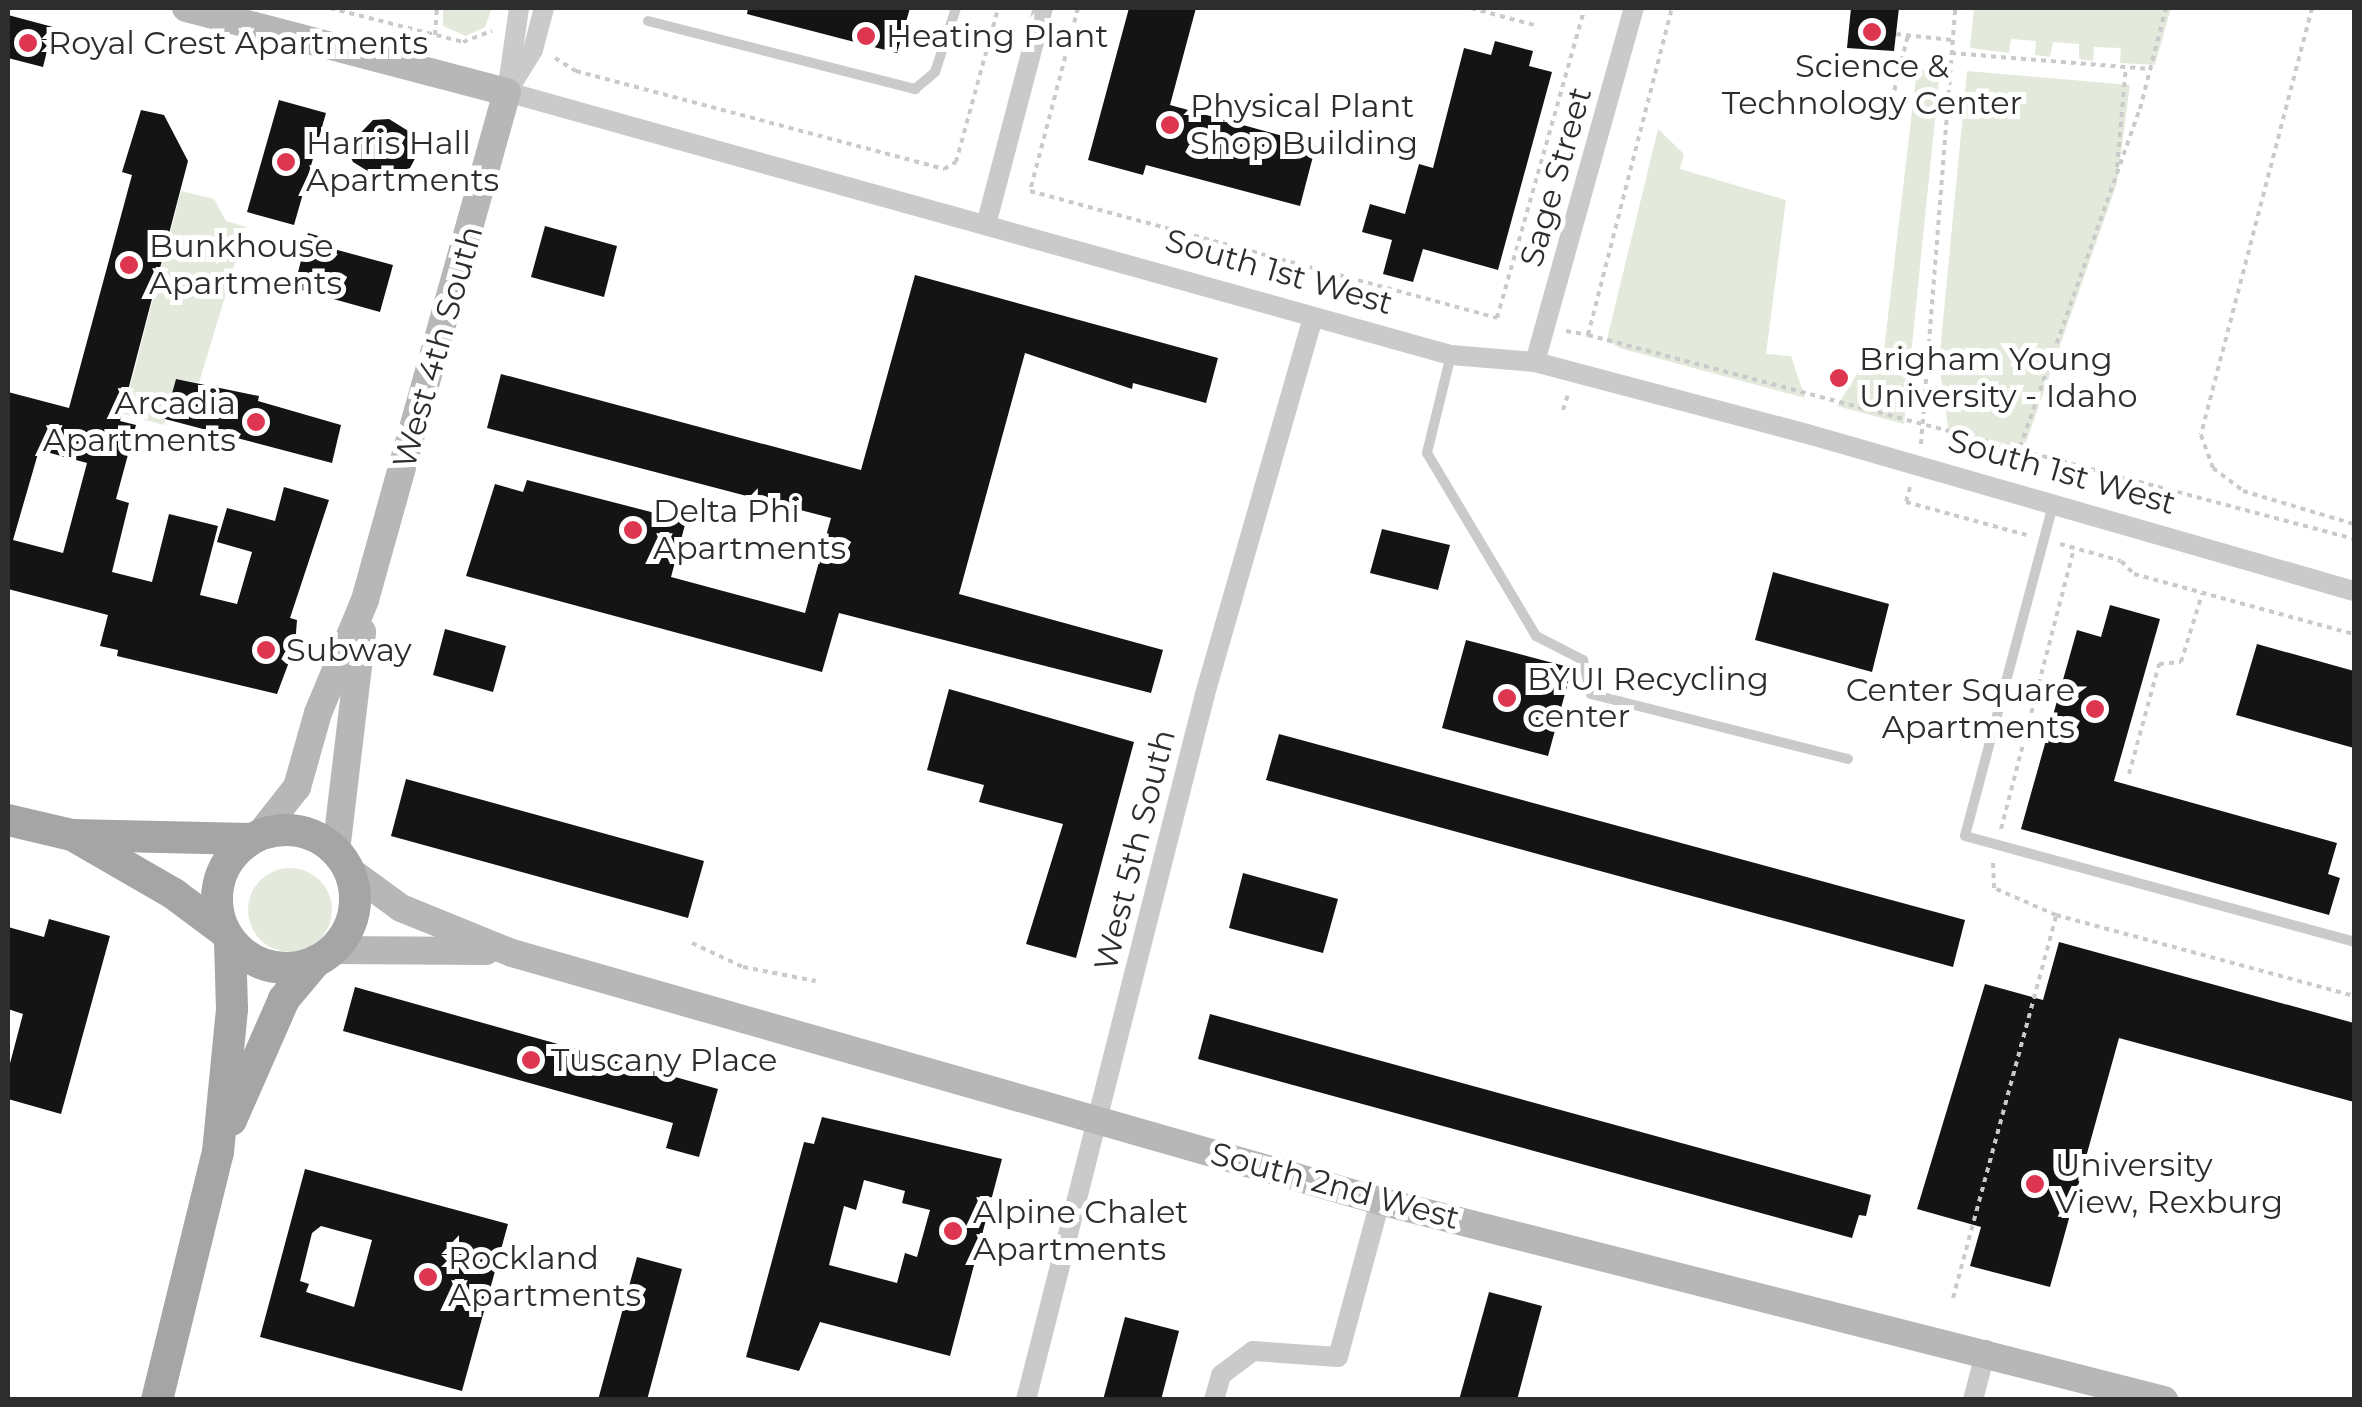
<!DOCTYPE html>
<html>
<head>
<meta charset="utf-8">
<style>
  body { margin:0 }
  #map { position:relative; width:2362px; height:1407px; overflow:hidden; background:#fff; font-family:Montserrat,sans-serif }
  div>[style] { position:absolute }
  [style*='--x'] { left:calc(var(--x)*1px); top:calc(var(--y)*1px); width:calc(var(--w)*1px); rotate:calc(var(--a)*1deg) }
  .green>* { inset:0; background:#e4eadb }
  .round { border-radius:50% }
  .building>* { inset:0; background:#141414 }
  .path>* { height:4px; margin-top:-2px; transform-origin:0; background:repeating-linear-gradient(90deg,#cacaca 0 5px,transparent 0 10px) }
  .lane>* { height:10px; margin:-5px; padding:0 5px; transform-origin:5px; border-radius:5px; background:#cacaca }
  .street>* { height:20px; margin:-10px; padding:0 10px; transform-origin:10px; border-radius:10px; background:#cacaca }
  .secondary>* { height:28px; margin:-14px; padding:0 14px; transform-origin:14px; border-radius:14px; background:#b7b7b7 }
  .primary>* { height:32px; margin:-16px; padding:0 16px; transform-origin:16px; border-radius:16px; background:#a5a5a5 }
  .primary>.ring { margin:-16px; padding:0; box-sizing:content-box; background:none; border:32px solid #a5a5a5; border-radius:50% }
  .dots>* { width:28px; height:28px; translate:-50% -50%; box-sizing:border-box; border:5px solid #fff; border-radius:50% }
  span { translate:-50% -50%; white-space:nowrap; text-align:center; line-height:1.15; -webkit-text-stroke:10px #fff; paint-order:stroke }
  .poi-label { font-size:32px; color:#2d2d2d }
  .left { translate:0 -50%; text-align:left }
  .right { translate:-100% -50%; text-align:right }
  .street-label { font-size:32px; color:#2d2d2d }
  .frame { position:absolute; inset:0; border:10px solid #2d2d2d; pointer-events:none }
</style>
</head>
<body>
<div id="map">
  <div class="green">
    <div style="clip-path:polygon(443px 8px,492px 8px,485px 27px,466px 36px,443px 26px)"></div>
    <div style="clip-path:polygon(1974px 8px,2171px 8px,2155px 65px,2120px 63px,2121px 48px,2094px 47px,2093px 61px,2079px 59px,2079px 44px,2053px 42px,2050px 57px,2035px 55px,2036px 41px,2011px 39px,2009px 53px,1970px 48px)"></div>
    <div style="clip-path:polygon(1917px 69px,1940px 70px,1904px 424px,1837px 406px,1863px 364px,1882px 367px)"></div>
    <div style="clip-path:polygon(1967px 71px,2130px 85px,2117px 183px,2022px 454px,1949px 434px,1939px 363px)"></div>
    <div style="clip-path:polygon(1658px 129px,1684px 154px,1680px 169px,1786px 200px,1766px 354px,1791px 356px,1805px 398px,1619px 348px,1607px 339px)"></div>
    <div style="clip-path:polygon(181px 191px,214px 199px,226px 221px,246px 227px,199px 383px,176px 379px,164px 425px,123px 414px)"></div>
    <div class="round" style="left:248px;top:868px;width:84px;height:84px"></div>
  </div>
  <div class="building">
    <div style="clip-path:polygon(748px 8px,910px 8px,897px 53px,747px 14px)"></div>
    <div style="clip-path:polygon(1129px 8px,1196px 8px,1170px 105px,1316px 145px,1300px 206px,1146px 165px,1143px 175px,1088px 160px)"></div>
    <div style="clip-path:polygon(1851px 8px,1899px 8px,1894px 51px,1847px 48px)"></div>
    <div style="clip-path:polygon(8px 15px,53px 27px,43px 67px,8px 58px)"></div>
    <div style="clip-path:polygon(1495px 41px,1533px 51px,1529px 66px,1552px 72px,1498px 270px,1423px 249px,1413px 282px,1383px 274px,1392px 240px,1362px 232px,1370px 204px,1405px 214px,1419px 164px,1433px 168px,1464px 48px,1491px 55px)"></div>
    <div style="clip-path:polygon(279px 100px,326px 113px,294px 225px,247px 212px)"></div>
    <div style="clip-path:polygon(evenodd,141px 110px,164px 115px,188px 161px,120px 421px,136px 425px,116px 499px,129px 503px,112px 572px,152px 582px,169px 514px,218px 526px,200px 595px,237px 604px,252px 552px,217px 542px,227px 508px,275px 521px,284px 487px,329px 500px,290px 618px,297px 620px,295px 646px,277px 694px,117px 656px,118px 650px,100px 646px,108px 615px,8px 589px,8px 392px,69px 408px,132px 175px,122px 172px,141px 110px,39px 450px,87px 463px,63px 553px,13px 540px,39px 450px)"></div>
    <div style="clip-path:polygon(389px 119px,418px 137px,419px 151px,410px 168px,379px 178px,353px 162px,346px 148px,373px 120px)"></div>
    <div style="clip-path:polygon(545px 226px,617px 246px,604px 297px,531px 277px)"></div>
    <div style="clip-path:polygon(308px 233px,332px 240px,330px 248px,393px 265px,380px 312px,294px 288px)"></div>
    <div style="clip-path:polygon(915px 275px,1218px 358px,1206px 403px,1133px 383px,1132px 389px,1025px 353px,959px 594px,1163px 650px,1151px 693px,839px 613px,822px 672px,466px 576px,495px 484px,523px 492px,527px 480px,686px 521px,671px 577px,805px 613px,831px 518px,487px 428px,501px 374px,861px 470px)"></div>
    <div style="clip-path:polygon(176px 379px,259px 396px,258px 401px,341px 425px,332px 463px,165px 419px)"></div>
    <div style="clip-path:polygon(1382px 529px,1450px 545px,1438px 590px,1370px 573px)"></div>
    <div style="clip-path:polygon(1773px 572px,1889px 604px,1872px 672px,1755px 640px)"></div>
    <div style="clip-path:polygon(2110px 605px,2160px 619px,2114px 781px,2337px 843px,2328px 874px,2340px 878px,2329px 915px,2021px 829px,2077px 630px,2101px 637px)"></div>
    <div style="clip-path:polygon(445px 629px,506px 646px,493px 692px,433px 675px)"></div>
    <div style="clip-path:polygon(1466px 640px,1572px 668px,1548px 756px,1442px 728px)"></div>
    <div style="clip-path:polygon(2257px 644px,2354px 671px,2354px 748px,2236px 715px)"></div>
    <div style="clip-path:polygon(949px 689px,1134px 742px,1076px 958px,1026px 944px,1063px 824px,979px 802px,984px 785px,927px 770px)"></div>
    <div style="clip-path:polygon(1279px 734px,1965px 920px,1953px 967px,1266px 780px)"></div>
    <div style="clip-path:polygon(406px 779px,704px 861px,688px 918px,391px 836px)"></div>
    <div style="clip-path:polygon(1243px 873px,1338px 899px,1323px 953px,1229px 928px)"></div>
    <div style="clip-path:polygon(49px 919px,110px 936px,61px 1114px,8px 1099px,8px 1071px,23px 1014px,8px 1009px,8px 927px,44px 937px)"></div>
    <div style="clip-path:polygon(2059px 942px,2354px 1023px,2354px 1102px,2119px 1038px,2050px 1287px,1970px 1266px,1981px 1227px,1917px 1209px,1985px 984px,2043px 1000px)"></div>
    <div style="clip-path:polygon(355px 987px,718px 1089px,699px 1157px,666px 1148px,673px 1123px,343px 1031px)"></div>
    <div style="clip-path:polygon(1210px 1014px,1871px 1195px,1866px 1216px,1859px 1215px,1852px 1238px,1198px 1059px)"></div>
    <div style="clip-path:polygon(evenodd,822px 1117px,1002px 1159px,950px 1356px,820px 1322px,799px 1371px,746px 1357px,804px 1142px,814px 1144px,822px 1117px,864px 1180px,905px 1191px,902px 1203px,930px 1210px,917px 1257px,905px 1253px,897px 1283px,829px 1265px,844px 1206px,856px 1210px,864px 1180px)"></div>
    <div style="clip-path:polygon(evenodd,305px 1169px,508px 1224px,462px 1391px,260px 1337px,305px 1169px,321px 1226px,372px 1240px,354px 1307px,306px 1292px,309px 1284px,300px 1281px,312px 1233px,321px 1226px)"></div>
    <div style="clip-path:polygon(637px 1257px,682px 1269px,647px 1400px,598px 1400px)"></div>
    <div style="clip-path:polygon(1489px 1292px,1542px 1306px,1517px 1400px,1459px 1400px)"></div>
    <div style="clip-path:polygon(1125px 1317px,1179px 1331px,1161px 1400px,1103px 1400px)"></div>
  </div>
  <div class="path">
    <div style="--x:330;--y:8;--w:137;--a:14.3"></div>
    <div style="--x:463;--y:42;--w:31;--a:-21"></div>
    <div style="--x:1078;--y:8;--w:189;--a:104.7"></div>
    <div style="--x:1030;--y:191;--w:484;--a:15.2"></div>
    <div style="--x:1497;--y:318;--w:322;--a:-74.2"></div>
    <div style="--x:1471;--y:8;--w:65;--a:15.1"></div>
    <div style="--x:2312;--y:8;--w:441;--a:104.6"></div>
    <div style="--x:2201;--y:435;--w:35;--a:70"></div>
    <div style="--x:2213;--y:468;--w:38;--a:37"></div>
    <div style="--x:2243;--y:491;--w:116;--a:16.6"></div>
    <div style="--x:1896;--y:34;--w:56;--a:6.1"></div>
    <div style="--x:435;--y:35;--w:27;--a:-86"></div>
    <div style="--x:1951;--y:53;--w:200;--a:4.6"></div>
    <div style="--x:555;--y:58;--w:25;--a:32"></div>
    <div style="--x:576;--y:71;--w:381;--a:14.9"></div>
    <div style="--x:944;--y:169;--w:14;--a:-30"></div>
    <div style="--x:956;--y:162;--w:160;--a:-74.7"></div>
    <div style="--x:1892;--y:100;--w:67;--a:-76.2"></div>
    <div style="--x:2117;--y:167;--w:100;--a:-84.9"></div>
    <div style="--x:1566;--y:331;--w:22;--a:10"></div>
    <div style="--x:1588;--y:335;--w:338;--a:-75.6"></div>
    <div style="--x:1588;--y:335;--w:793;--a:14.91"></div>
    <div style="--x:1563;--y:410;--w:20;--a:-72"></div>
    <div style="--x:1921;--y:444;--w:437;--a:-85.5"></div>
    <div style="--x:2020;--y:447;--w:359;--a:-70.5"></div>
    <div style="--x:2140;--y:109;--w:104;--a:-75.6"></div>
    <div style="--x:1910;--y:487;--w:16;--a:105"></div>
    <div style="--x:1906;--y:502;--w:125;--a:15.3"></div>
    <div style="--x:2060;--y:544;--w:63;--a:15.6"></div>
    <div style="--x:2121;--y:561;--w:18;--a:45"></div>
    <div style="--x:2134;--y:574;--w:228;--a:15.3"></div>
    <div style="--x:2129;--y:774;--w:114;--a:-74.7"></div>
    <div style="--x:2159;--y:664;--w:22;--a:-5"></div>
    <div style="--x:2181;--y:662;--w:71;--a:-72.8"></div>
    <div style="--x:2001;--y:829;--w:290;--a:-75.4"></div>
    <div style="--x:2056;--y:915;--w:309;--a:15.2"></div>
    <div style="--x:692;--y:943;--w:56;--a:25.2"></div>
    <div style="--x:743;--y:967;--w:74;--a:10.9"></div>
    <div style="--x:1953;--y:1298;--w:397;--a:-74.9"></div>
    <div style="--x:2056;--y:915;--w:68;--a:-156.5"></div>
    <div style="--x:1994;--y:888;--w:25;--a:-92"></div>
  </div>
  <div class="lane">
    <div style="--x:648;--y:21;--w:276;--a:14.3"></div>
    <div style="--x:915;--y:89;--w:26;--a:-40"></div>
    <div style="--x:935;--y:72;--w:67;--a:-71.8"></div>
    <div style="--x:1451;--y:355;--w:101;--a:103.8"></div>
    <div style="--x:1427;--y:453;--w:213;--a:59.2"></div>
    <div style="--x:1536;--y:636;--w:53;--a:27.1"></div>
    <div style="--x:1583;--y:660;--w:35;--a:77"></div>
    <div style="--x:1591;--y:694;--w:265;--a:14.2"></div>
    <div style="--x:2053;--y:505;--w:342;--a:104.9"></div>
    <div style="--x:1965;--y:836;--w:403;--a:15.2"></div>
  </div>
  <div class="street">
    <div style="--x:519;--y:8;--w:85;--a:98.1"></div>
    <div style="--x:507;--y:92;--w:49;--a:-58.2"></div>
    <div style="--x:533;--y:50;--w:43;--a:-75.3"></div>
    <div style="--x:507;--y:92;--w:980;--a:15.57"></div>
    <div style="--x:1451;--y:355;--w:84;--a:4.8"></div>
    <div style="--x:1535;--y:362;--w:285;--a:14.8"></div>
    <div style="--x:1811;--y:435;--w:565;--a:16.03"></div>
    <div style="--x:986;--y:225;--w:224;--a:-75.3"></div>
    <div style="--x:1535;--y:362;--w:368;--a:-74.4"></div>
    <div style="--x:1026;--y:1400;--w:728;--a:-75.77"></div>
    <div style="--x:1205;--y:694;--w:391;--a:-74"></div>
    <div style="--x:1214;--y:1400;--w:26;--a:-74"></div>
    <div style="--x:1221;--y:1375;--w:40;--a:-37"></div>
    <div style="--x:1253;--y:1351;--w:85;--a:4"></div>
    <div style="--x:1338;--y:1357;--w:162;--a:-74.9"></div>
    <div style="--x:1973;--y:1400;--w:52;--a:-75.4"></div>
  </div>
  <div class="secondary">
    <div style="--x:186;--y:8;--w:332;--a:14.7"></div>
    <div style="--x:507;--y:92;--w:527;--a:105.62"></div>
    <div style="--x:365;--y:600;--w:122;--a:112.6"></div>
    <div style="--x:318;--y:713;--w:77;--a:105.8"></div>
    <div style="--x:297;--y:787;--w:60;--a:128.2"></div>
    <div style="--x:336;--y:851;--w:221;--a:-83.2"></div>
    <div style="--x:349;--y:870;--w:64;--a:36.2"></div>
    <div style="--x:401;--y:908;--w:120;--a:22.1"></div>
    <div style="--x:512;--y:953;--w:903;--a:15.95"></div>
    <div style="--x:1380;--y:1201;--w:809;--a:14.24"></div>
    <div style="--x:332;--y:950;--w:154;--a:0.4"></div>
  </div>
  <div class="primary">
    <div style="--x:8;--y:820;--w:66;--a:13.2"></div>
    <div style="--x:72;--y:835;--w:178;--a:1.3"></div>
    <div class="ring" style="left:217px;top:830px;width:106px;height:106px"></div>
    <div style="--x:72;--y:835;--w:118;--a:30"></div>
    <div style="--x:174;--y:894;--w:64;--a:36.7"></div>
    <div style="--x:231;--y:1120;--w:132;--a:-66.3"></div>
    <div style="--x:284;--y:999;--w:50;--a:-49.9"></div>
    <div style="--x:157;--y:1400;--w:255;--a:-76.2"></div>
    <div style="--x:218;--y:1152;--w:144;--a:-84.4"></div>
    <div style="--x:232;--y:1009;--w:69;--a:-91.7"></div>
  </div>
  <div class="dots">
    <div style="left:1872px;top:32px;background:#de3550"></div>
    <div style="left:866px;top:36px;background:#de3550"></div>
    <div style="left:28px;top:43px;background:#de3550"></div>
    <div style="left:1170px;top:125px;background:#de3550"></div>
    <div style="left:286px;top:162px;background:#de3550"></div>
    <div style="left:129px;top:265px;background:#de3550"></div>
    <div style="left:1839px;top:378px;background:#de3550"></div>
    <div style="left:256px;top:422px;background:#de3550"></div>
    <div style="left:633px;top:530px;background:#de3550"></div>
    <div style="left:266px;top:650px;background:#de3550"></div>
    <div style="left:1507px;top:698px;background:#de3550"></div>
    <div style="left:2095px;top:709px;background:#de3550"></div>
    <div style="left:531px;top:1060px;background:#de3550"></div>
    <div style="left:2035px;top:1184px;background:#de3550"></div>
    <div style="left:953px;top:1231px;background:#de3550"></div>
    <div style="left:428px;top:1277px;background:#de3550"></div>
  </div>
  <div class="poi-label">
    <span class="left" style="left:886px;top:36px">Heating Plant</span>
    <span class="left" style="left:48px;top:43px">Royal Crest Apartments</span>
    <span style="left:1872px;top:85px">Science &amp;<br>Technology Center</span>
    <span class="left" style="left:1190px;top:125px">Physical Plant<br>Shop Building</span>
    <span class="left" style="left:306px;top:162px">Harris Hall<br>Apartments</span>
    <span class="left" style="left:149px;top:265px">Bunkhouse<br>Apartments</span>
    <span class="left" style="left:1859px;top:378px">Brigham Young<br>University - Idaho</span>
    <span class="right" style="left:236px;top:422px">Arcadia<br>Apartments</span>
    <span class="left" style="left:653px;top:530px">Delta Phi<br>Apartments</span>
    <span class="left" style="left:286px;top:650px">Subway</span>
    <span class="left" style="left:1527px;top:698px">BYUI Recycling<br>center</span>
    <span class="right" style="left:2075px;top:709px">Center Square<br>Apartments</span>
    <span class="left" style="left:551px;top:1060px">Tuscany Place</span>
    <span class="left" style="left:2055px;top:1184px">University<br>View, Rexburg</span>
    <span class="left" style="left:973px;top:1231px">Alpine Chalet<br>Apartments</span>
    <span class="left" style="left:448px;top:1277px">Rockland<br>Apartments</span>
  </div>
  <div class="street-label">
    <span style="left:1556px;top:177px;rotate:-74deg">Sage Street</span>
    <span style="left:1279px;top:272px;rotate:16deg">South 1st West</span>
    <span style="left:438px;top:347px;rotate:-74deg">West 4th South</span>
    <span style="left:2062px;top:472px;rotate:16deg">South 1st West</span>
    <span style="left:1135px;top:850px;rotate:-76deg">West 5th South</span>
    <span style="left:1335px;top:1186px;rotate:15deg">South 2nd West</span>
  </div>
  <div class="frame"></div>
</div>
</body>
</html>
